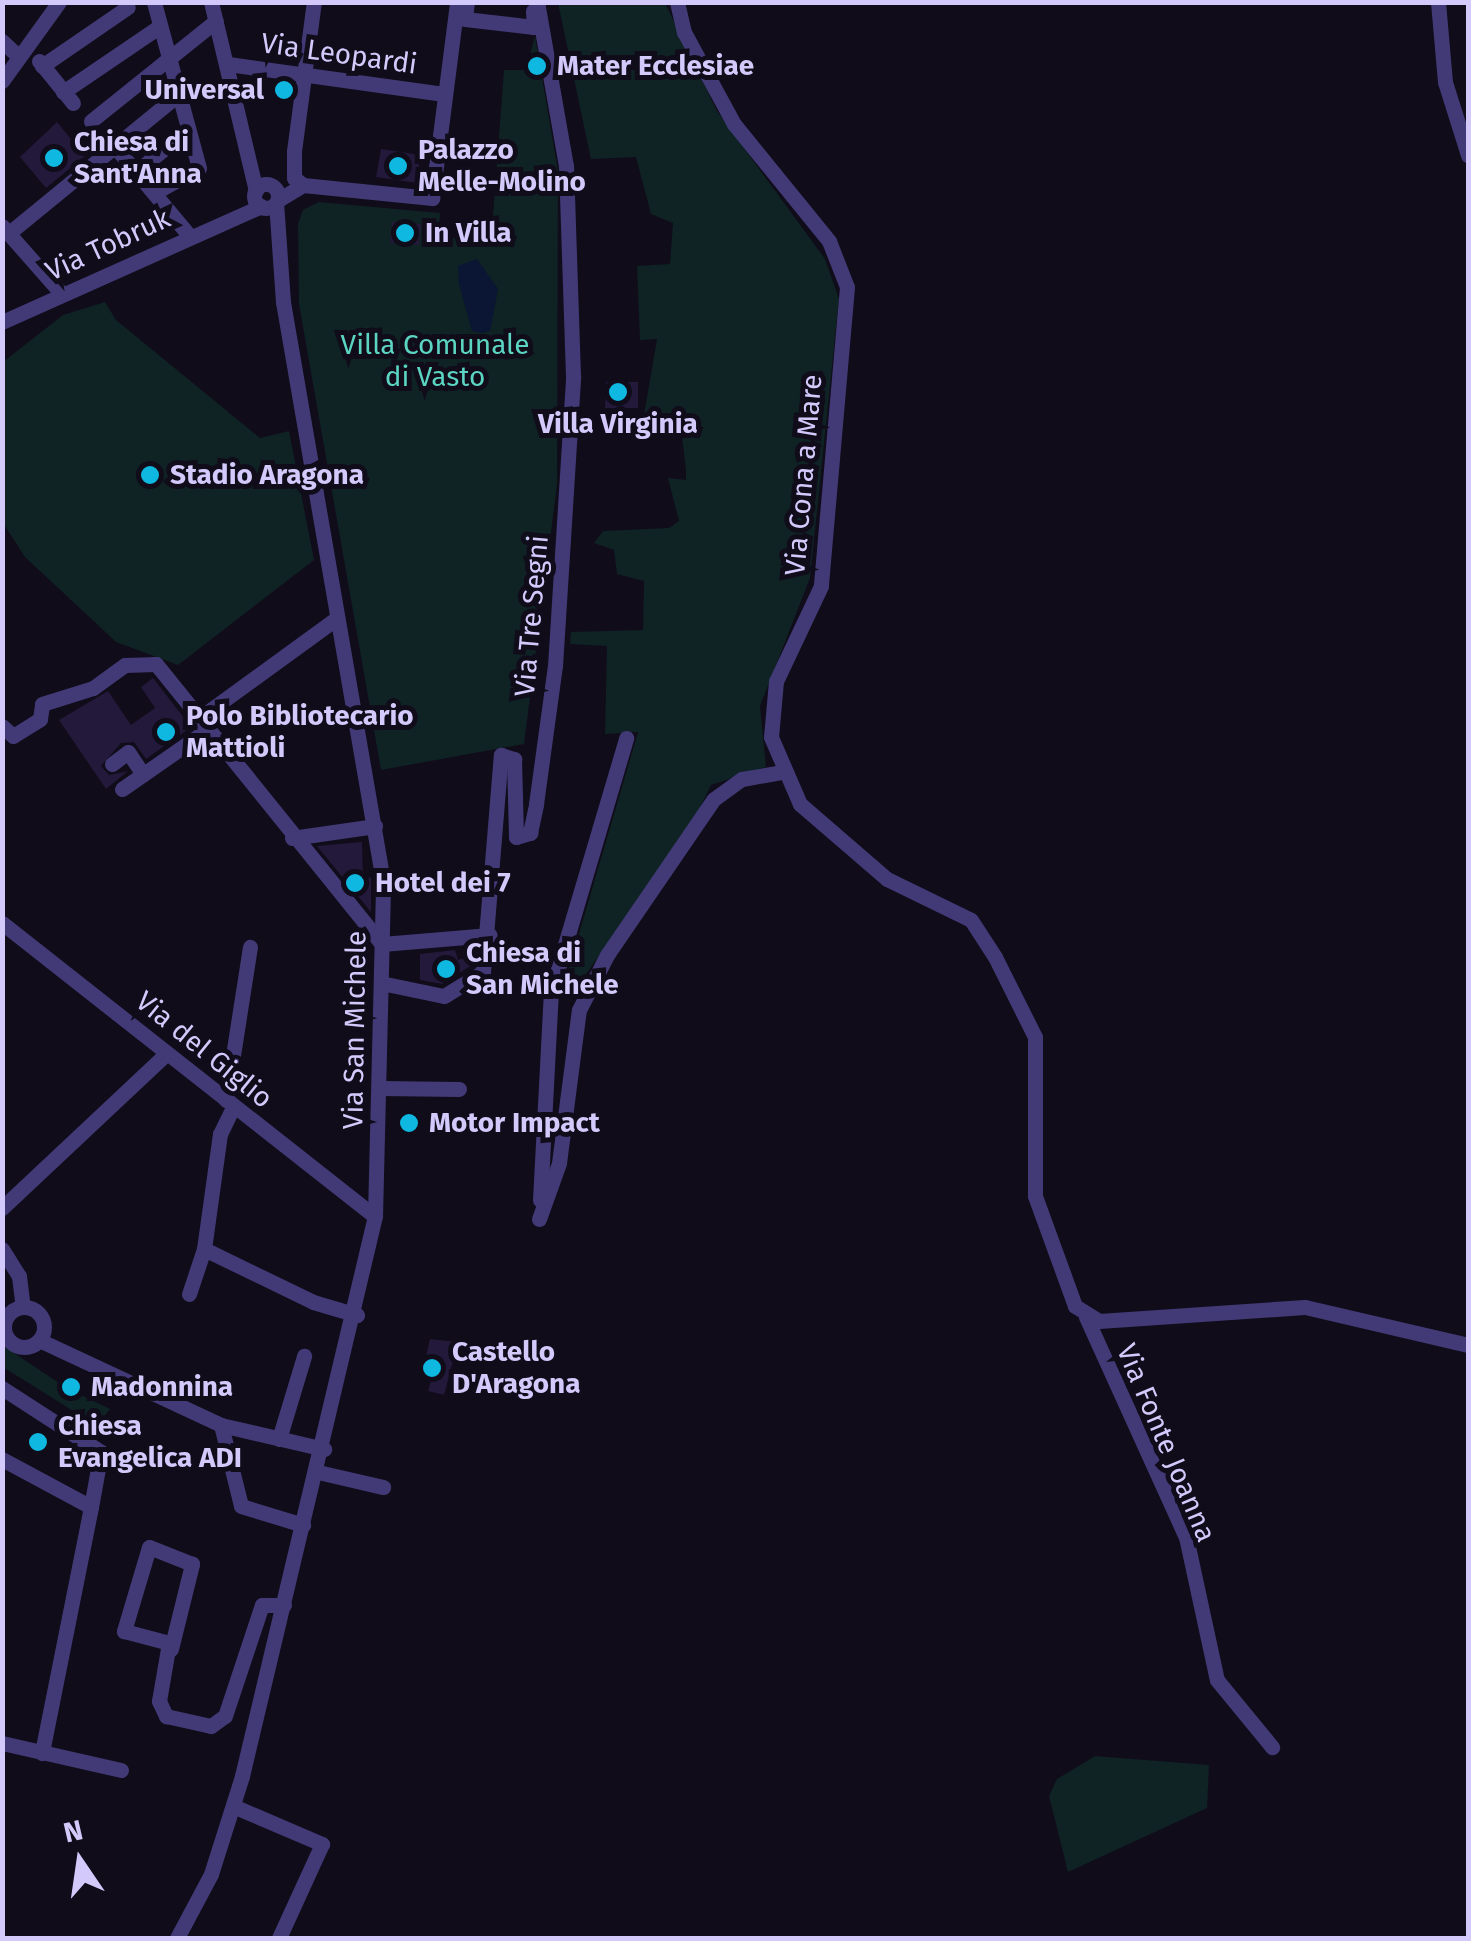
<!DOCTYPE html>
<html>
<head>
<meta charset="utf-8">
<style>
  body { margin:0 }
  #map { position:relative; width:1471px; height:1941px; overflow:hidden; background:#100c1a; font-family:"Fira Sans",sans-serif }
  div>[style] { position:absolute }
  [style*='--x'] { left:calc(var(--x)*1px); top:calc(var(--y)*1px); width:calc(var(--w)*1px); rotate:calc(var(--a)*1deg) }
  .green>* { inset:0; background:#0f2224 }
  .water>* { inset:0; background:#0b1634 }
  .building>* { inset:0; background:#23193a }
  .minor>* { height:15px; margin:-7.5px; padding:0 7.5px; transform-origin:7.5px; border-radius:7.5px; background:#423a76 }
  .minor>.ring { margin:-7.5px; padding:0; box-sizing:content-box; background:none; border:15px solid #423a76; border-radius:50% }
  .dots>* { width:28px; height:28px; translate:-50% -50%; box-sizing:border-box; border:5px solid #100c1a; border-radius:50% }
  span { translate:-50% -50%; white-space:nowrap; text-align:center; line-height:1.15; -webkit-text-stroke:10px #100c1a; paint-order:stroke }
  .street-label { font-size:28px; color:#d3c9fb }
  .poi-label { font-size:28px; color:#d3c9fb; font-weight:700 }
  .left { translate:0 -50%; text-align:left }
  .right { translate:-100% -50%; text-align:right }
  .park-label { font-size:28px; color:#5bd5c2 }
  .frame { position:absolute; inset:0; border:5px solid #d3c9fb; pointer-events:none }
  .north { position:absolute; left:30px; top:1811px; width:100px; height:100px; -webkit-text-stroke:8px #100c1a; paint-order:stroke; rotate:347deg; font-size:28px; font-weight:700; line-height:40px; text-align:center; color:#d3c9fb }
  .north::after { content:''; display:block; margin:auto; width:35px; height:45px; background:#d3c9fb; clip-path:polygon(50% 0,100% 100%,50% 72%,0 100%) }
</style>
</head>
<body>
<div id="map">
  <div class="green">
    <div style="clip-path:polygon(558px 3px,665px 3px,717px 111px,825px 259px,839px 299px,810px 578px,760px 706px,766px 767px,711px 785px,690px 829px,579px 984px,566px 978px,638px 732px,605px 734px,607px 646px,570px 644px,571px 632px,643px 630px,644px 581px,617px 574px,614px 550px,594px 543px,603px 531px,669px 528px,679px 521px,668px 478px,686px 480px,686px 470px,680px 421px,643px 421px,657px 339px,640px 340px,637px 266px,670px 264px,673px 223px,651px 214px,636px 157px,591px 159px)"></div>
    <div style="clip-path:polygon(535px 36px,558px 171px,557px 485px,524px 744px,381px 770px,299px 304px,298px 224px,303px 210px,319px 202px,440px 213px,438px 237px,491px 241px,504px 70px,526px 70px)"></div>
    <div style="clip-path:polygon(105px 302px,116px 320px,260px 438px,289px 431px,314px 560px,178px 665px,116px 642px,25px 557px,3px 523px,3px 362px,63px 315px)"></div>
    <div style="clip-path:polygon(2px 1345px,68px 1389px,110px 1409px,97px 1426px,3px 1367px)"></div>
    <div style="clip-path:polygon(1095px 1756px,1209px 1765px,1207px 1808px,1068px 1872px,1049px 1796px,1057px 1779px)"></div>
  </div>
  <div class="water">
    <div style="clip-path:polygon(477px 259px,498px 289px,490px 331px,482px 333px,472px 331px,459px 284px,458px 266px)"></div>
  </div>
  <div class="building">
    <div style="clip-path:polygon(57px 122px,85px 156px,46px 188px,20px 157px)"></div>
    <div style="clip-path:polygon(381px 149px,420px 155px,417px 183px,376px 177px)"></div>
    <div style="clip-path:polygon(392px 222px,421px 224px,419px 245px,390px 243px)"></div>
    <div style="clip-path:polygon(606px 382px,638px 382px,638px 408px,605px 408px)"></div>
    <div style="clip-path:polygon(153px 678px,191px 727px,146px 759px,134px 742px,121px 743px,101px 766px,109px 775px,128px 771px,106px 789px,59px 720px,108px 691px,131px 725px,155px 708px,141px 687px)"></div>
    <div style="clip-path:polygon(362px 842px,363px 876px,371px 878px,371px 912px,317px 846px)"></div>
    <div style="clip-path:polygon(455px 950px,458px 960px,473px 955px,472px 965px,442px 984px,420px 980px,420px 954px)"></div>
    <div style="clip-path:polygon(430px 1339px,458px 1342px,444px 1395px,428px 1391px,431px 1381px,421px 1378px)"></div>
  </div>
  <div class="minor">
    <div style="--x:211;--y:2;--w:194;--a:76.6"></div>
    <div style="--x:467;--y:2;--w:17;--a:97"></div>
    <div style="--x:465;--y:19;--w:69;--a:6.6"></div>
    <div style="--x:534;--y:27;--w:16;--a:-94"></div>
    <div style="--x:677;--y:2;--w:31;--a:77"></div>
    <div style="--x:684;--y:32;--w:105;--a:61.5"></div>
    <div style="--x:734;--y:124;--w:151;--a:50.9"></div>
    <div style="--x:829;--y:241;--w:49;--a:68.6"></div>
    <div style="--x:847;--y:287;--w:300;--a:95"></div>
    <div style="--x:821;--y:586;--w:105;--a:115.3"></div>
    <div style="--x:776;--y:681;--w:56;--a:95.1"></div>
    <div style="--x:771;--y:737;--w:73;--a:66.6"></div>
    <div style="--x:800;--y:804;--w:115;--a:40.8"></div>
    <div style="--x:887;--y:879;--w:93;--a:26"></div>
    <div style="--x:971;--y:920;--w:44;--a:57"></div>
    <div style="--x:995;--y:957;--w:89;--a:63.4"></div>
    <div style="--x:1035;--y:1037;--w:159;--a:90"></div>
    <div style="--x:1035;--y:1196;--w:117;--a:70"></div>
    <div style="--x:1075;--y:1306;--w:28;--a:32"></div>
    <div style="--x:1099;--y:1321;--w:206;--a:-3.9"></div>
    <div style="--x:1305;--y:1307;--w:167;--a:13.1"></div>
    <div style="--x:1438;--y:2;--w:80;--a:85"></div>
    <div style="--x:1445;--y:82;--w:77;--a:72.5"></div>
    <div style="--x:2;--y:41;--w:23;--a:43"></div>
    <div style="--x:39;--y:61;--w:54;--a:51"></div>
    <div style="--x:228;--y:64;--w:218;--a:7.9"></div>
    <div style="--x:42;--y:66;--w:104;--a:-34.5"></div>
    <div style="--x:2;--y:81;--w:97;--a:-54.2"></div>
    <div style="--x:63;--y:92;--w:117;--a:-34.2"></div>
    <div style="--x:91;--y:121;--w:160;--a:-38.7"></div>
    <div style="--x:116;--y:148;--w:112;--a:50.1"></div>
    <div style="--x:136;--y:172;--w:67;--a:-39.6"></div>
    <div class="ring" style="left:254px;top:184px;width:9px;height:9px"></div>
    <div style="--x:303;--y:185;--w:11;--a:-142"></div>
    <div style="--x:294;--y:178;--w:27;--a:-90"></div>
    <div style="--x:294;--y:151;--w:150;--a:-82.4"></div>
    <div style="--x:154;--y:193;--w:51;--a:-29.1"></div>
    <div style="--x:199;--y:168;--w:172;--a:-105.2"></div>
    <div style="--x:278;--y:200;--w:29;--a:-31"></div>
    <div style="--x:303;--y:185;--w:130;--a:5.8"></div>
    <div style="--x:432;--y:198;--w:198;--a:-82.7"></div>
    <div style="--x:2;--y:226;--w:91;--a:48.6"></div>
    <div style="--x:9;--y:233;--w:220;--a:-39.3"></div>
    <div style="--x:2;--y:322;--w:284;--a:-24.1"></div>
    <div style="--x:198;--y:719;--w:172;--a:-36"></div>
    <div style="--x:2;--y:726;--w:15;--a:42"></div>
    <div style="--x:13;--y:736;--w:32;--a:-32"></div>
    <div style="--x:40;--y:719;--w:15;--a:-82"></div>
    <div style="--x:42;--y:704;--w:53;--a:-17.4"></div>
    <div style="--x:93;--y:688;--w:39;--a:-36"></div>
    <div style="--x:125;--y:665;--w:31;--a:-2"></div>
    <div style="--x:156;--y:664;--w:360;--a:51.1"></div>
    <div style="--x:382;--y:944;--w:108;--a:-4.8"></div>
    <div style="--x:112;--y:764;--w:20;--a:-37"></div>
    <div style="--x:128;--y:752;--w:27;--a:56"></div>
    <div style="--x:122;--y:789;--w:103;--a:-34.8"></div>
    <div style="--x:292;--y:838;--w:84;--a:-8.2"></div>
    <div style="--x:2;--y:923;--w:474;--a:38.2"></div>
    <div style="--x:381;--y:983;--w:64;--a:11.7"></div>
    <div style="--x:444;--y:996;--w:46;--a:-31.6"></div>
    <div style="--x:483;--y:972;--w:218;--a:-85.3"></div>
    <div style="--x:501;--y:755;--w:14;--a:17"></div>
    <div style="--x:514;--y:759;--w:78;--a:88.5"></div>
    <div style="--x:516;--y:837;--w:15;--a:-16"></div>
    <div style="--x:530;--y:833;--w:30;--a:-78"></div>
    <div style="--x:536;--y:804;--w:139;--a:-82.2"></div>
    <div style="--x:555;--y:666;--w:291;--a:-86.4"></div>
    <div style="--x:573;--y:376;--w:210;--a:-91.9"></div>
    <div style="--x:566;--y:166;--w:167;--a:-100"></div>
    <div style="--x:379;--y:1088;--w:80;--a:0.7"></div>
    <div style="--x:226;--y:1100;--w:155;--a:-81.1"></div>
    <div style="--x:540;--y:1200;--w:208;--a:-87"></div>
    <div style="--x:551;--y:992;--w:265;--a:-73.5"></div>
    <div style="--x:2;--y:1208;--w:226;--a:-43.2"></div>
    <div style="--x:539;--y:1219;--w:59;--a:-70.3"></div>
    <div style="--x:559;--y:1163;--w:154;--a:-82.6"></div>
    <div style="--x:579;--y:1010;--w:62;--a:-63"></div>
    <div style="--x:607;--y:955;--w:189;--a:-55.6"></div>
    <div style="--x:714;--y:799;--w:34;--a:-36"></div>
    <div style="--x:742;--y:779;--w:41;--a:-9.9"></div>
    <div style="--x:2;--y:1249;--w:32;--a:58"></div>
    <div style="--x:19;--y:1276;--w:31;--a:83"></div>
    <div style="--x:204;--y:1249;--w:121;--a:25.9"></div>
    <div style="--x:313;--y:1302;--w:46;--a:16.5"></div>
    <div style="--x:189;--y:1294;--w:47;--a:-71.6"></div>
    <div style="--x:204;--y:1249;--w:116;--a:-82.1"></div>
    <div style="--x:220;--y:1134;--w:30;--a:-64"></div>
    <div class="ring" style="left:4px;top:1307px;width:25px;height:25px"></div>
    <div style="--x:1086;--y:1317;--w:242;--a:65.6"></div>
    <div style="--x:1186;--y:1537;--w:146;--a:77.8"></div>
    <div style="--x:1217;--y:1680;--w:87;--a:50.6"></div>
    <div style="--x:39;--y:1340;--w:201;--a:25"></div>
    <div style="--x:221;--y:1425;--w:83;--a:76.1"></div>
    <div style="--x:241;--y:1506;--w:65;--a:17"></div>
    <div style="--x:2;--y:1388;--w:118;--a:32.9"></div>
    <div style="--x:101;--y:1452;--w:56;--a:100.3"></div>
    <div style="--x:221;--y:1425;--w:106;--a:13.1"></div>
    <div style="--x:279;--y:1439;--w:87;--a:-73.2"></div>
    <div style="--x:2;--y:1459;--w:101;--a:28.3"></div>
    <div style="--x:91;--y:1507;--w:251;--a:101.3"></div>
    <div style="--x:318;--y:1472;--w:67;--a:13"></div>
    <div style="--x:171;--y:1649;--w:88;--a:-76.1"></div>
    <div style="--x:192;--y:1564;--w:46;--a:-158.4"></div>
    <div style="--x:149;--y:1547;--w:88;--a:106.6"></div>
    <div style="--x:124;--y:1631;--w:47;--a:14.9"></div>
    <div style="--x:169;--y:1643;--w:59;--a:99.8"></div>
    <div style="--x:159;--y:1701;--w:17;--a:65"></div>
    <div style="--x:166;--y:1716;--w:46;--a:12.5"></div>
    <div style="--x:211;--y:1726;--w:17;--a:-36"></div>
    <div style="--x:225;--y:1716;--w:117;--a:-71.6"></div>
    <div style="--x:262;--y:1605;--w:22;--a:0"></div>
    <div style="--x:2;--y:1743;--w:122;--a:12.8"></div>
    <div style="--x:233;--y:1806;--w:97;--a:23.1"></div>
    <div style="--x:322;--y:1844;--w:103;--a:114.6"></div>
    <div style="--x:177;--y:1938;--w:72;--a:-62"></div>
    <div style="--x:211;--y:1874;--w:103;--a:-72.4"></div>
    <div style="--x:242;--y:1776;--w:576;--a:-76.64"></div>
    <div style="--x:375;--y:1216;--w:335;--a:-88.6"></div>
    <div style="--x:383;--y:881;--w:588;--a:-99.8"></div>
    <div style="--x:283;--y:302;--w:99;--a:-94"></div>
  </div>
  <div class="dots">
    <div style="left:537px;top:66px;background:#0fb8e1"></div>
    <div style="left:284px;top:90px;background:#0fb8e1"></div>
    <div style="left:54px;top:158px;background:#0fb8e1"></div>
    <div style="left:398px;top:166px;background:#0fb8e1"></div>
    <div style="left:405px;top:233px;background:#0fb8e1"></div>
    <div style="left:618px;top:392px;background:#0fb8e1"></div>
    <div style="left:150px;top:475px;background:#0fb8e1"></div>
    <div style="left:166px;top:732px;background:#0fb8e1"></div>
    <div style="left:355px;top:883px;background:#0fb8e1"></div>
    <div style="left:446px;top:969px;background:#0fb8e1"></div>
    <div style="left:409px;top:1123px;background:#0fb8e1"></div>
    <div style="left:432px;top:1368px;background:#0fb8e1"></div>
    <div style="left:71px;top:1387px;background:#0fb8e1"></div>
    <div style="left:38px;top:1442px;background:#0fb8e1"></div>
  </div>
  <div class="street-label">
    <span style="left:339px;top:54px;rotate:8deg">Via Leopardi</span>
    <span style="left:108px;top:245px;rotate:-25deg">Via Tobruk</span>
    <span style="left:804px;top:475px;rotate:-85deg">Via Cona a Mare</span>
    <span style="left:532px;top:616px;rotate:-85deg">Via Tre Segni</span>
    <span style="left:355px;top:1030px;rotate:-89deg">Via San Michele</span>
    <span style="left:204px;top:1050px;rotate:39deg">Via del Giglio</span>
    <span style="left:1166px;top:1443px;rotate:67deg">Via Fonte Joanna</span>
  </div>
  <div class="poi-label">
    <span class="left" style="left:557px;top:66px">Mater Ecclesiae</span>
    <span class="right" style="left:264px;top:90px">Universal</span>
    <span class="left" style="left:74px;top:158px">Chiesa di<br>Sant'Anna</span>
    <span class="left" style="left:418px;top:166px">Palazzo<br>Melle-Molino</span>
    <span class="left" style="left:425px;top:233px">In Villa</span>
    <span style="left:618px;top:424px">Villa Virginia</span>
    <span class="left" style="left:170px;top:475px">Stadio Aragona</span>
    <span class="left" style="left:186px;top:732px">Polo Bibliotecario<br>Mattioli</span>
    <span class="left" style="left:375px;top:883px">Hotel dei 7</span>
    <span class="left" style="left:466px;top:969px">Chiesa di<br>San Michele</span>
    <span class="left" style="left:429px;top:1123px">Motor Impact</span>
    <span class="left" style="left:452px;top:1368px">Castello<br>D'Aragona</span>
    <span class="left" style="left:91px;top:1387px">Madonnina</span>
    <span class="left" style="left:58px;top:1442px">Chiesa<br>Evangelica ADI</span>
  </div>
  <div class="park-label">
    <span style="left:435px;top:361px">Villa Comunale<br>di Vasto</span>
  </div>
  <div class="frame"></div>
  <div class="north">N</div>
</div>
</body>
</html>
